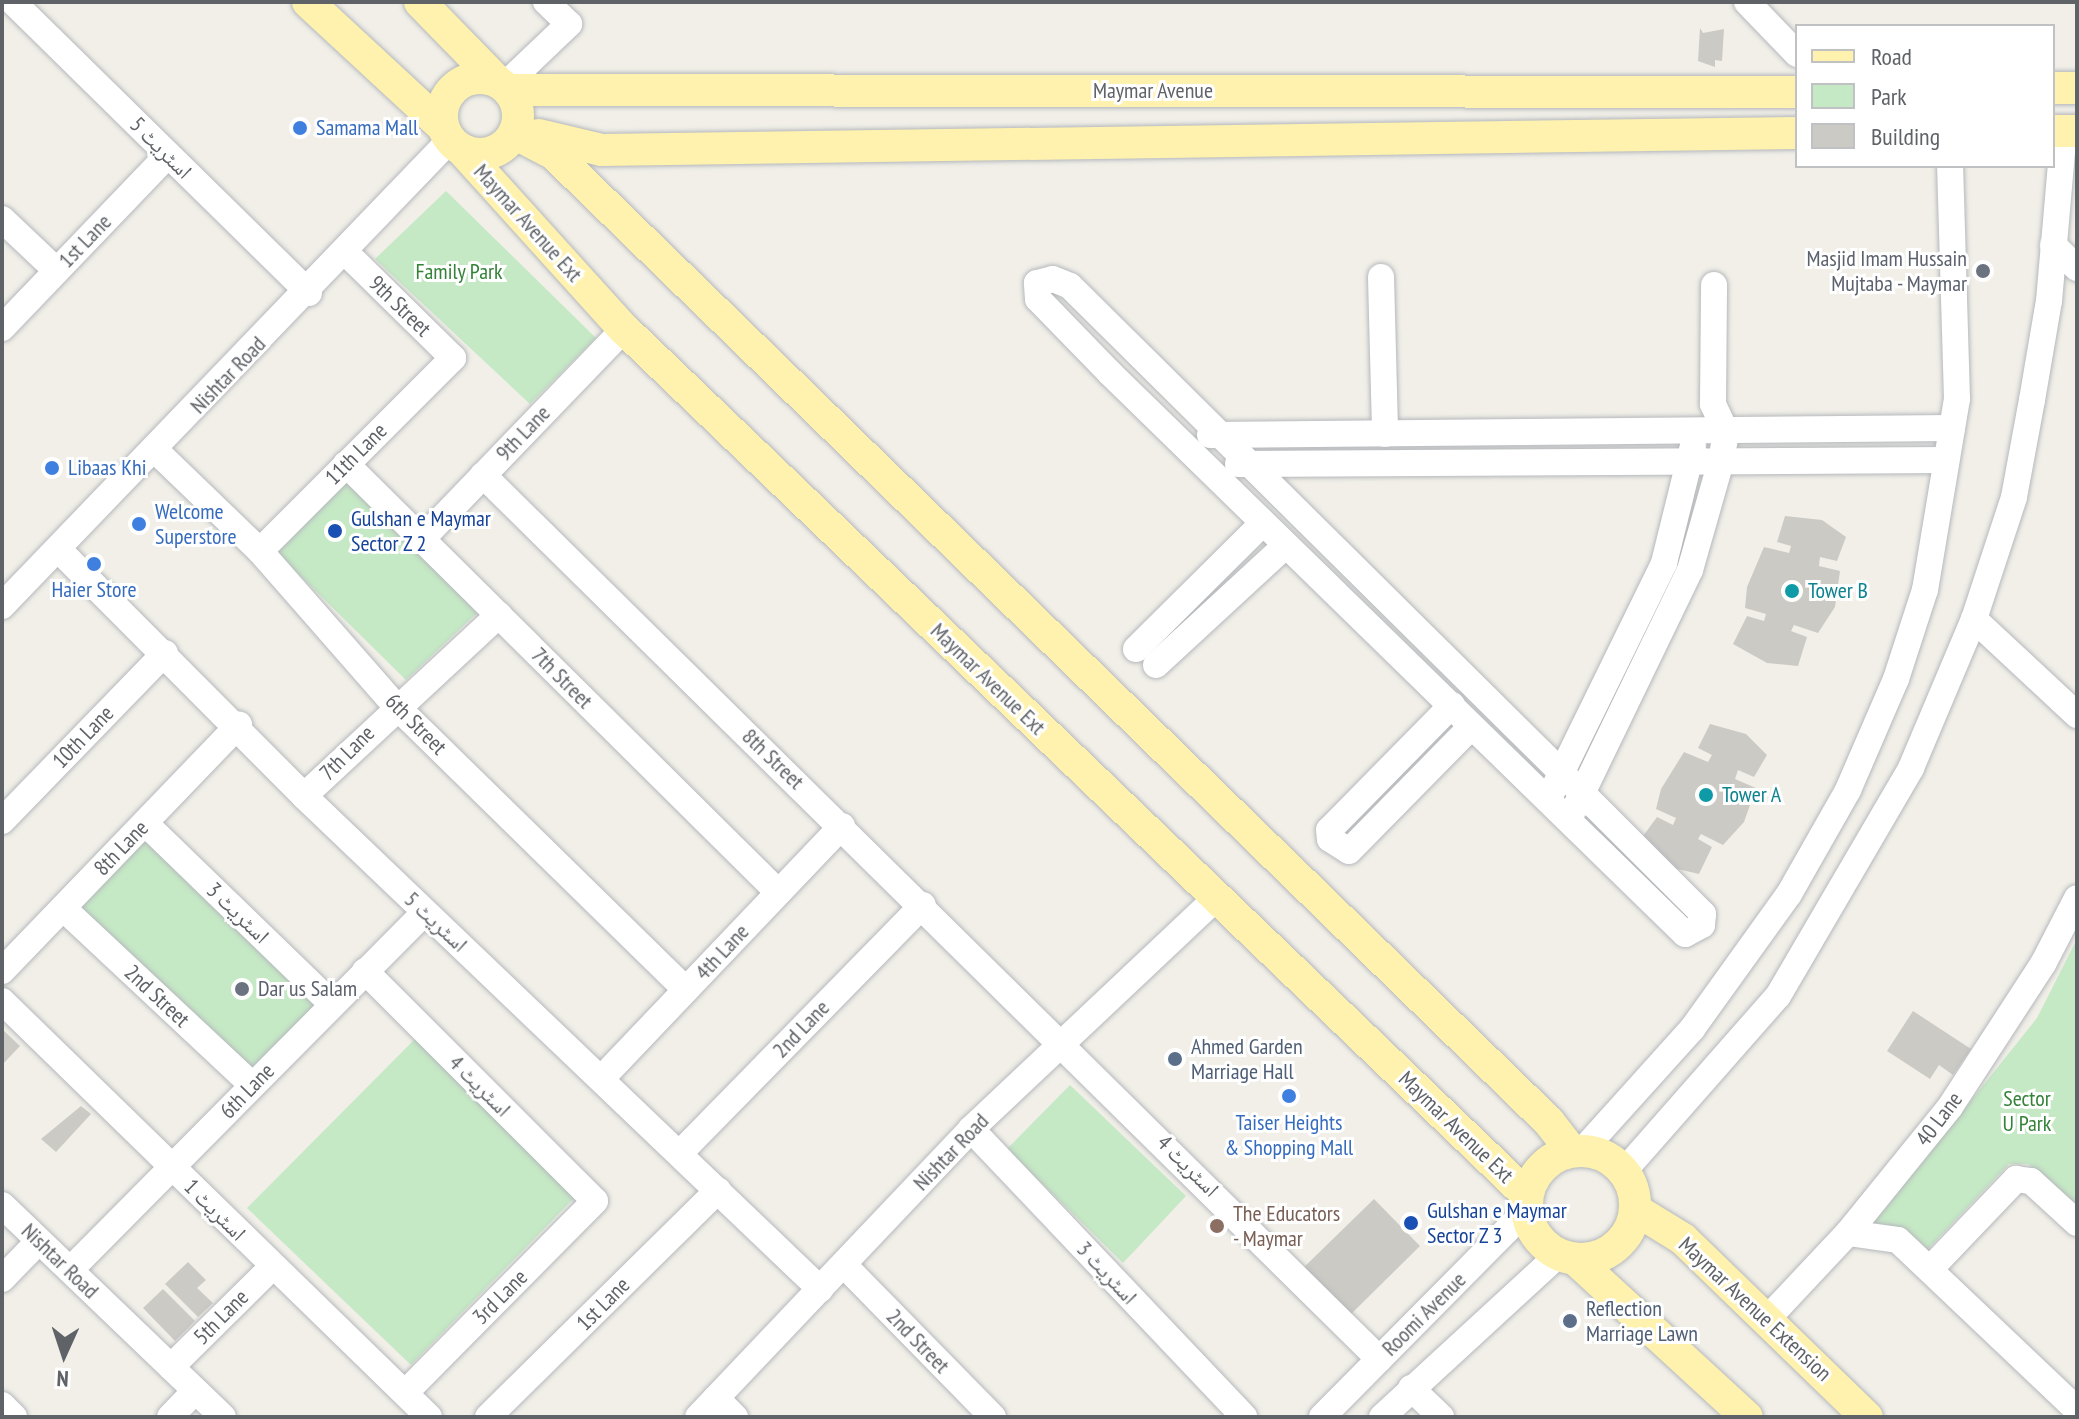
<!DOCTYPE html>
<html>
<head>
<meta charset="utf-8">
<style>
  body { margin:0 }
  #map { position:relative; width:2079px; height:1419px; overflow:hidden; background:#f1efe8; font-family:"PT Sans Narrow","Noto Naskh Arabic",sans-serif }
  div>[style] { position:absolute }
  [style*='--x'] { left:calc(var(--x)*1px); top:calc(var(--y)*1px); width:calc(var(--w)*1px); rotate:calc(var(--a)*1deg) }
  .green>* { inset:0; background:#c5e8c5 }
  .building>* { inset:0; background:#cccac5 }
  .roads { filter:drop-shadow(0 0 2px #b5b8bc) drop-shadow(0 0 2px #b5b8bc) }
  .minor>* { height:26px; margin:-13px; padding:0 13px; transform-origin:13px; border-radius:13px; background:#fff }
  .major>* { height:32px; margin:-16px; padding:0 16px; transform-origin:16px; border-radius:16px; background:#fff2af }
  .major>.ring { margin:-16px; padding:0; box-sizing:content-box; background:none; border:32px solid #fff2af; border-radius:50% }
  .dots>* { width:22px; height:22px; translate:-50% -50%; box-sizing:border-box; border:4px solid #fff; border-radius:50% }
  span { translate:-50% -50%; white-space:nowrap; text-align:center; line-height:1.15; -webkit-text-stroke:6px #fff; paint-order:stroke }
  .street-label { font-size:22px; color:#5f6368 }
  .shop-label { font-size:22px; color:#366cbe }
  .left { translate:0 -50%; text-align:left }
  .worship-label { font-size:22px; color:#5b616d }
  .right { translate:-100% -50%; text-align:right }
  .park-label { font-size:22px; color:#348238 }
  .transit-label { font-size:22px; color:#164399 }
  .culture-label { font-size:22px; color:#0d838f }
  .service-label { font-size:22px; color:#4e5e75 }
  .education-label { font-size:22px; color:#785e54 }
  .frame { position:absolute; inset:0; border:4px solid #5f6368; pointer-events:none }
  .legend { position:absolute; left:1795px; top:24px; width:260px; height:144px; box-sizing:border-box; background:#fff; border:2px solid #bfc1c3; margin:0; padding:10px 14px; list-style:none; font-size:24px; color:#5f6368 }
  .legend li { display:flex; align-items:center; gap:16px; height:40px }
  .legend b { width:40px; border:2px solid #bfc1c3 }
  .north { position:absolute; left:24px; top:1315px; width:80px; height:80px; -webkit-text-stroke:6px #fff; paint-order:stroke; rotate:183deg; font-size:22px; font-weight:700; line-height:32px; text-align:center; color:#5f6368 }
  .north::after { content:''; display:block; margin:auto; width:28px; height:36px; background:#5f6368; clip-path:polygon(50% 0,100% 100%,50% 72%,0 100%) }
</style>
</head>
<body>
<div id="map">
  <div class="green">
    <div style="clip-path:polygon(446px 191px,596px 338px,530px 404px,375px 259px)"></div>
    <div style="clip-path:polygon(347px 481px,478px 612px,406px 680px,274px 550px)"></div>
    <div style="clip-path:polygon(144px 839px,321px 1004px,250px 1075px,78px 908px)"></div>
    <div style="clip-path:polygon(2077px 939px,2077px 1205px,2028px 1164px,2009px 1164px,1928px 1249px,1874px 1222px,2037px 1018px)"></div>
    <div style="clip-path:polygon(416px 1038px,576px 1196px,411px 1365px,247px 1208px)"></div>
    <div style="clip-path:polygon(1070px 1085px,1186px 1196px,1123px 1263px,1007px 1149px)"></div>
  </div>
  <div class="building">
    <div style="clip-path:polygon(1700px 28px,1703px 33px,1724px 29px,1722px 61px,1715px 60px,1715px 67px,1698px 61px)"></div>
    <div style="clip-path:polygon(1785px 516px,1822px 520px,1846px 537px,1837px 561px,1820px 557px,1819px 566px,1840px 571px,1835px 607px,1818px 633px,1794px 625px,1791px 631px,1807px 637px,1798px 666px,1767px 663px,1733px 644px,1747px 616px,1764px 621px,1766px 614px,1745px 608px,1747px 587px,1764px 547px,1789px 553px,1791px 546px,1777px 542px)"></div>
    <div style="clip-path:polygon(1710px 724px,1746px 734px,1767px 755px,1754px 777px,1738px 770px,1735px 779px,1756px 788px,1744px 822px,1723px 845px,1701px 834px,1698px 839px,1712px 847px,1699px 874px,1669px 867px,1638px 843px,1657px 817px,1673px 825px,1676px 818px,1656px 809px,1661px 789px,1684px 752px,1708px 762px,1712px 755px,1698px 748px)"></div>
    <div style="clip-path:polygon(1913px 1011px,1971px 1049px,1953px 1075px,1939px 1065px,1930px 1079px,1887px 1051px)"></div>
    <div style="clip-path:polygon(2px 1029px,20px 1046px,2px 1065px)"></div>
    <div style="clip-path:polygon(81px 1106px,91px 1114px,56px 1152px,41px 1139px)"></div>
    <div style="clip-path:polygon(1374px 1199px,1420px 1246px,1346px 1319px,1299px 1272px)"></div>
    <div style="clip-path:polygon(188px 1262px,206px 1280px,197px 1288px,213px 1303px,198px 1317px,165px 1284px)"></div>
    <div style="clip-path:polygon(163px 1289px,195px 1321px,175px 1341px,143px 1308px)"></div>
  </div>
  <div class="roads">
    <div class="minor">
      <div style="--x:13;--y:2;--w:415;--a:44.5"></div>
      <div style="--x:1747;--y:2;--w:72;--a:46.1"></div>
      <div style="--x:504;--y:86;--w:90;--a:-43.6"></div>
      <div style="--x:569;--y:24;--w:32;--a:-136"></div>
      <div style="--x:2;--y:219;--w:74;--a:43.4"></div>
      <div style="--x:2053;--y:245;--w:33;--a:44"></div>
      <div style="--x:1381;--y:277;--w:157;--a:88.5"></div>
      <div style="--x:1053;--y:279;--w:18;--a:22"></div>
      <div style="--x:1070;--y:286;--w:721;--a:44.72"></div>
      <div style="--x:1582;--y:793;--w:171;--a:45"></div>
      <div style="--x:1703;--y:914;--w:11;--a:95"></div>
      <div style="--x:1702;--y:925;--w:19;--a:152"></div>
      <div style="--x:1685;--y:934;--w:803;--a:-135.71"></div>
      <div style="--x:1110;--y:373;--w:103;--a:-134.2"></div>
      <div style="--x:1038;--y:299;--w:16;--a:-94"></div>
      <div style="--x:1037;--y:283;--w:16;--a:-14"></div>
      <div style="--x:2;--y:328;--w:240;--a:-46.2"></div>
      <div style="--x:1210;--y:435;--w:742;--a:-0.54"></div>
      <div style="--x:155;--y:450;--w:146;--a:43.9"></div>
      <div style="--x:260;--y:551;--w:205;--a:48.8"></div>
      <div style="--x:395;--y:705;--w:407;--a:44.4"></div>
      <div style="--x:346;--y:464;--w:608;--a:44.73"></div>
      <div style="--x:1238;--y:464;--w:708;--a:-0.32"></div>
      <div style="--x:483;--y:475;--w:1259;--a:44.61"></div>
      <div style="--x:423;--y:538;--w:290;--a:-46.1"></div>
      <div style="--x:58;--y:549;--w:349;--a:45.1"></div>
      <div style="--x:304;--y:796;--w:714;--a:43.69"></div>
      <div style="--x:260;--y:551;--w:273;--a:-45"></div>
      <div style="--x:453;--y:358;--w:148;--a:-135.5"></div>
      <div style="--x:2;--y:606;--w:646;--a:-46.13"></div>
      <div style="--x:1974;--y:619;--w:141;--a:43"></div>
      <div style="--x:1136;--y:649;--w:179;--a:-44.8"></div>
      <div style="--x:1156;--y:665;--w:177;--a:-42.7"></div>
      <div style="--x:1452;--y:705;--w:175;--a:134.5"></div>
      <div style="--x:1329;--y:830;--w:9;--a:84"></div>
      <div style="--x:1330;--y:839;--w:22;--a:32"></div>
      <div style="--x:1349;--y:851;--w:173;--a:-45.5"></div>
      <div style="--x:1553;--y:790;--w:253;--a:-63.9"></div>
      <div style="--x:1664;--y:563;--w:121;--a:-76.1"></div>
      <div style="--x:304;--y:796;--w:266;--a:-42.9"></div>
      <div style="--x:1575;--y:808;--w:264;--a:-64.2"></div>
      <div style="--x:1690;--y:570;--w:113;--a:-74.1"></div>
      <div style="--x:1721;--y:461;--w:29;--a:-80"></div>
      <div style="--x:1726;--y:432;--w:31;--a:-115"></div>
      <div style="--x:1713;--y:404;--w:119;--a:-89.5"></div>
      <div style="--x:2;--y:821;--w:234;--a:-45.9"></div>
      <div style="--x:145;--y:823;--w:260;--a:44.1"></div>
      <div style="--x:63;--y:908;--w:259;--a:43.1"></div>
      <div style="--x:2;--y:971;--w:342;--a:-46.1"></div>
      <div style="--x:365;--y:971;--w:325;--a:45"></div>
      <div style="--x:595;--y:1201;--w:270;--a:134.7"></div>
      <div style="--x:2;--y:1001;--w:596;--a:44.25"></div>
      <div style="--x:602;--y:1078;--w:348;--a:-46.4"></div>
      <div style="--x:971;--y:1129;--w:397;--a:46.5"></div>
      <div style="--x:1583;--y:1150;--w:163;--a:-48"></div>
      <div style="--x:1692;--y:1029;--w:166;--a:-54.3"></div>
      <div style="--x:1789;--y:894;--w:120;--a:-60.4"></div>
      <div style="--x:1848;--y:790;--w:121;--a:-66.6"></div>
      <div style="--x:1896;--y:679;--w:94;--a:-72"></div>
      <div style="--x:1925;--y:590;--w:194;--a:-80.5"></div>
      <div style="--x:1957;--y:399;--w:233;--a:-91.7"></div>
      <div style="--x:680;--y:1153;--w:347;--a:-45.6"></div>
      <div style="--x:1624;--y:1171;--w:233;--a:-48.7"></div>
      <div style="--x:1778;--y:996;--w:264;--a:-59.7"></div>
      <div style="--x:1911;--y:768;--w:162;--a:-67.1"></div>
      <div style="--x:1974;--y:619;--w:128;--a:-71.8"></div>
      <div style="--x:2014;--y:497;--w:99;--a:-79.5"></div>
      <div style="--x:2032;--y:400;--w:100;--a:-80.3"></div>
      <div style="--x:2049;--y:301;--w:171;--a:-85"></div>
      <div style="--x:2;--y:1205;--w:306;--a:43.8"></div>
      <div style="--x:1848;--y:1233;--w:50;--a:8"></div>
      <div style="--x:1898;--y:1240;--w:247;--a:43.5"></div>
      <div style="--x:844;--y:1265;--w:213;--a:45.6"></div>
      <div style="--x:1932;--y:1267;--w:122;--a:-46.3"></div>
      <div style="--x:2016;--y:1179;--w:15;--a:8"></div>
      <div style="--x:2031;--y:1181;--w:62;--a:42.4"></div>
      <div style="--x:70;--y:1270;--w:504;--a:-45.24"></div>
      <div style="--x:2;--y:1279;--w:53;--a:-45.8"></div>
      <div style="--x:1769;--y:1317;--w:115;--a:-46.8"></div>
      <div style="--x:1848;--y:1233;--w:162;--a:-51"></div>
      <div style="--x:1950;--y:1107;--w:171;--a:-57"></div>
      <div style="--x:2043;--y:964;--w:74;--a:-62.7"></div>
      <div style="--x:171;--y:1367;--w:142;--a:-44.7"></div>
      <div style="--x:1411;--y:1388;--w:42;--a:44"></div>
      <div style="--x:716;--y:1398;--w:27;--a:45"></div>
      <div style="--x:2;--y:1405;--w:17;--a:45"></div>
      <div style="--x:170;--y:1417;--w:36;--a:-46"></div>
      <div style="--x:488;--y:1417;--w:323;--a:-44.6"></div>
      <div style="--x:698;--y:1417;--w:397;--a:-46.5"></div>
      <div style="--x:971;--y:1129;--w:337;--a:-43.3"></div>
      <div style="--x:1322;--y:1417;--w:290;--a:-45.3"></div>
      <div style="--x:1382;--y:1417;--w:239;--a:-42.6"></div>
    </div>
    <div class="major">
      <div style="--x:308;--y:2;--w:184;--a:42.8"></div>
      <div style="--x:420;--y:2;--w:110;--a:45.7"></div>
      <div class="ring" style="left:442px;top:78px;width:44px;height:44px"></div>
      <div style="--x:2053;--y:88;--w:24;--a:0"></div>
      <div style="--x:509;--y:90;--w:1288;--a:0.09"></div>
      <div style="--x:2053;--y:131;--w:24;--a:0"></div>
      <div style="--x:514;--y:133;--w:45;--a:27.7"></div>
      <div style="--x:554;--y:154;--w:1388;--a:44.21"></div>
      <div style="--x:1549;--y:1122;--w:37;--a:52"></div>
      <div style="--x:539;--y:135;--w:65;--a:13.4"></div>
      <div style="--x:602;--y:150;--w:1195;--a:-0.82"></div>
      <div style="--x:462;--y:150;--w:241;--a:47.9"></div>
      <div style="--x:624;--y:329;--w:1251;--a:43.8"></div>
      <div class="ring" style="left:1527px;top:1151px;width:76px;height:76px"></div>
      <div style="--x:1636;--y:1210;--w:55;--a:31.7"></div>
      <div style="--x:1683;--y:1239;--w:256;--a:44.1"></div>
      <div style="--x:1576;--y:1260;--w:232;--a:42.6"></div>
    </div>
  </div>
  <div class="dots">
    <div style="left:300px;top:128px;background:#3f7fe0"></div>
    <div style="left:1983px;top:271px;background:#6b7280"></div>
    <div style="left:52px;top:468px;background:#3f7fe0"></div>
    <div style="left:139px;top:524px;background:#3f7fe0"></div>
    <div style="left:335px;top:531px;background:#1a4fb4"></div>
    <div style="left:94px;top:564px;background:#3f7fe0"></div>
    <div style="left:1792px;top:591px;background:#0f9aa8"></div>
    <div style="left:1706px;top:795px;background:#0f9aa8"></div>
    <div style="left:242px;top:989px;background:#6b7280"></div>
    <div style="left:1175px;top:1059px;background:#5c6f8a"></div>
    <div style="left:1289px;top:1096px;background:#3f7fe0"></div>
    <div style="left:1411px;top:1223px;background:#1a4fb4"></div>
    <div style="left:1217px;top:1226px;background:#8d6e63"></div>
    <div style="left:1570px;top:1321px;background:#5c6f8a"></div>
  </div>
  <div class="street-label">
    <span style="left:1153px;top:91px">Maymar Avenue</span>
    <span style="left:161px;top:148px;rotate:45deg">اسٹریٹ 5</span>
    <span style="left:528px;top:223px;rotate:48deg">Maymar Avenue Ext</span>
    <span style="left:85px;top:241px;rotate:-46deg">1st Lane</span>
    <span style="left:400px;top:306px;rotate:44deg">9th Street</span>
    <span style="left:228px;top:375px;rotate:-46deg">Nishtar Road</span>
    <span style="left:523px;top:433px;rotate:-46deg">9th Lane</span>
    <span style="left:356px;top:454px;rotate:-45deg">11th Lane</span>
    <span style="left:562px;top:678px;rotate:45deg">7th Street</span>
    <span style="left:988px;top:679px;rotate:44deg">Maymar Avenue Ext</span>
    <span style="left:416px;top:724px;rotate:45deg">6th Street</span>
    <span style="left:83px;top:737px;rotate:-46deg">10th Lane</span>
    <span style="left:347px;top:753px;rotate:-45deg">7th Lane</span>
    <span style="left:773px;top:759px;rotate:44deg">8th Street</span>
    <span style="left:121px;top:848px;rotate:-46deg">8th Lane</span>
    <span style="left:238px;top:913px;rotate:44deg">اسٹریٹ 3</span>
    <span style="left:436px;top:922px;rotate:43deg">اسٹریٹ 5</span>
    <span style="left:722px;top:952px;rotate:-47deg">4th Lane</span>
    <span style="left:157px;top:996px;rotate:43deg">2nd Street</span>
    <span style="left:801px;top:1029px;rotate:-46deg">2nd Lane</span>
    <span style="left:480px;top:1086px;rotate:45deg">اسٹریٹ 4</span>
    <span style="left:247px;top:1091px;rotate:-46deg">6th Lane</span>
    <span style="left:1939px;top:1119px;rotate:-53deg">40 Lane</span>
    <span style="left:1456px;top:1127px;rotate:44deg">Maymar Avenue Ext</span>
    <span style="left:951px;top:1152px;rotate:-46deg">Nishtar Road</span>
    <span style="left:1188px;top:1166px;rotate:45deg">اسٹریٹ 4</span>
    <span style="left:215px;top:1210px;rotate:45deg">اسٹریٹ 1</span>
    <span style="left:60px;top:1261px;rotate:44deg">Nishtar Road</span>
    <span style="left:1107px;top:1273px;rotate:47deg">اسٹریٹ 3</span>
    <span style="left:500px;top:1297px;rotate:-45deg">3rd Lane</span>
    <span style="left:603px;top:1304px;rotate:-45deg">1st Lane</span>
    <span style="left:1755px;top:1309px;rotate:43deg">Maymar Avenue Extension</span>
    <span style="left:1424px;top:1314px;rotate:-45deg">Roomi Avenue</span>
    <span style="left:221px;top:1317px;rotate:-45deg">5th Lane</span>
    <span style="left:918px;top:1341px;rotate:46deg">2nd Street</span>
  </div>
  <div class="shop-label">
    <span class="left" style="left:316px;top:128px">Samama Mall</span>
    <span class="left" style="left:68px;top:468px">Libaas Khi</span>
    <span class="left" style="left:155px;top:524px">Welcome<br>Superstore</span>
    <span style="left:94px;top:590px">Haier Store</span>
    <span style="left:1289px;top:1135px">Taiser Heights<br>&amp; Shopping Mall</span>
  </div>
  <div class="worship-label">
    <span class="right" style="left:1967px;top:271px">Masjid Imam Hussain<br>Mujtaba - Maymar</span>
    <span class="left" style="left:258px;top:989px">Dar us Salam</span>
  </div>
  <div class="park-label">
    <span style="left:459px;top:272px">Family Park</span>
    <span style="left:2027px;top:1111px">Sector<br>U Park</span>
  </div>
  <div class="transit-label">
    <span class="left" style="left:351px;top:531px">Gulshan e Maymar<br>Sector Z 2</span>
    <span class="left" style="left:1427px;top:1223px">Gulshan e Maymar<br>Sector Z 3</span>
  </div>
  <div class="culture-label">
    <span class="left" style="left:1808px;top:591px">Tower B</span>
    <span class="left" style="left:1722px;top:795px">Tower A</span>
  </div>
  <div class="service-label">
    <span class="left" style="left:1191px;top:1059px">Ahmed Garden<br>Marriage Hall</span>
    <span class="left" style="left:1586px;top:1321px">Reflection<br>Marriage Lawn</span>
  </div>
  <div class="education-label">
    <span class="left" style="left:1233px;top:1226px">The Educators<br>- Maymar</span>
  </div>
  <div class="frame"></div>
  <ul class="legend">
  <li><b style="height:10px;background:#fff2af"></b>Road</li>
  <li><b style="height:22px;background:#c5e8c5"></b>Park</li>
  <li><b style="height:22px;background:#cccac5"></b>Building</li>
  </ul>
  <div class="north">N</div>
</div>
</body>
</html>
